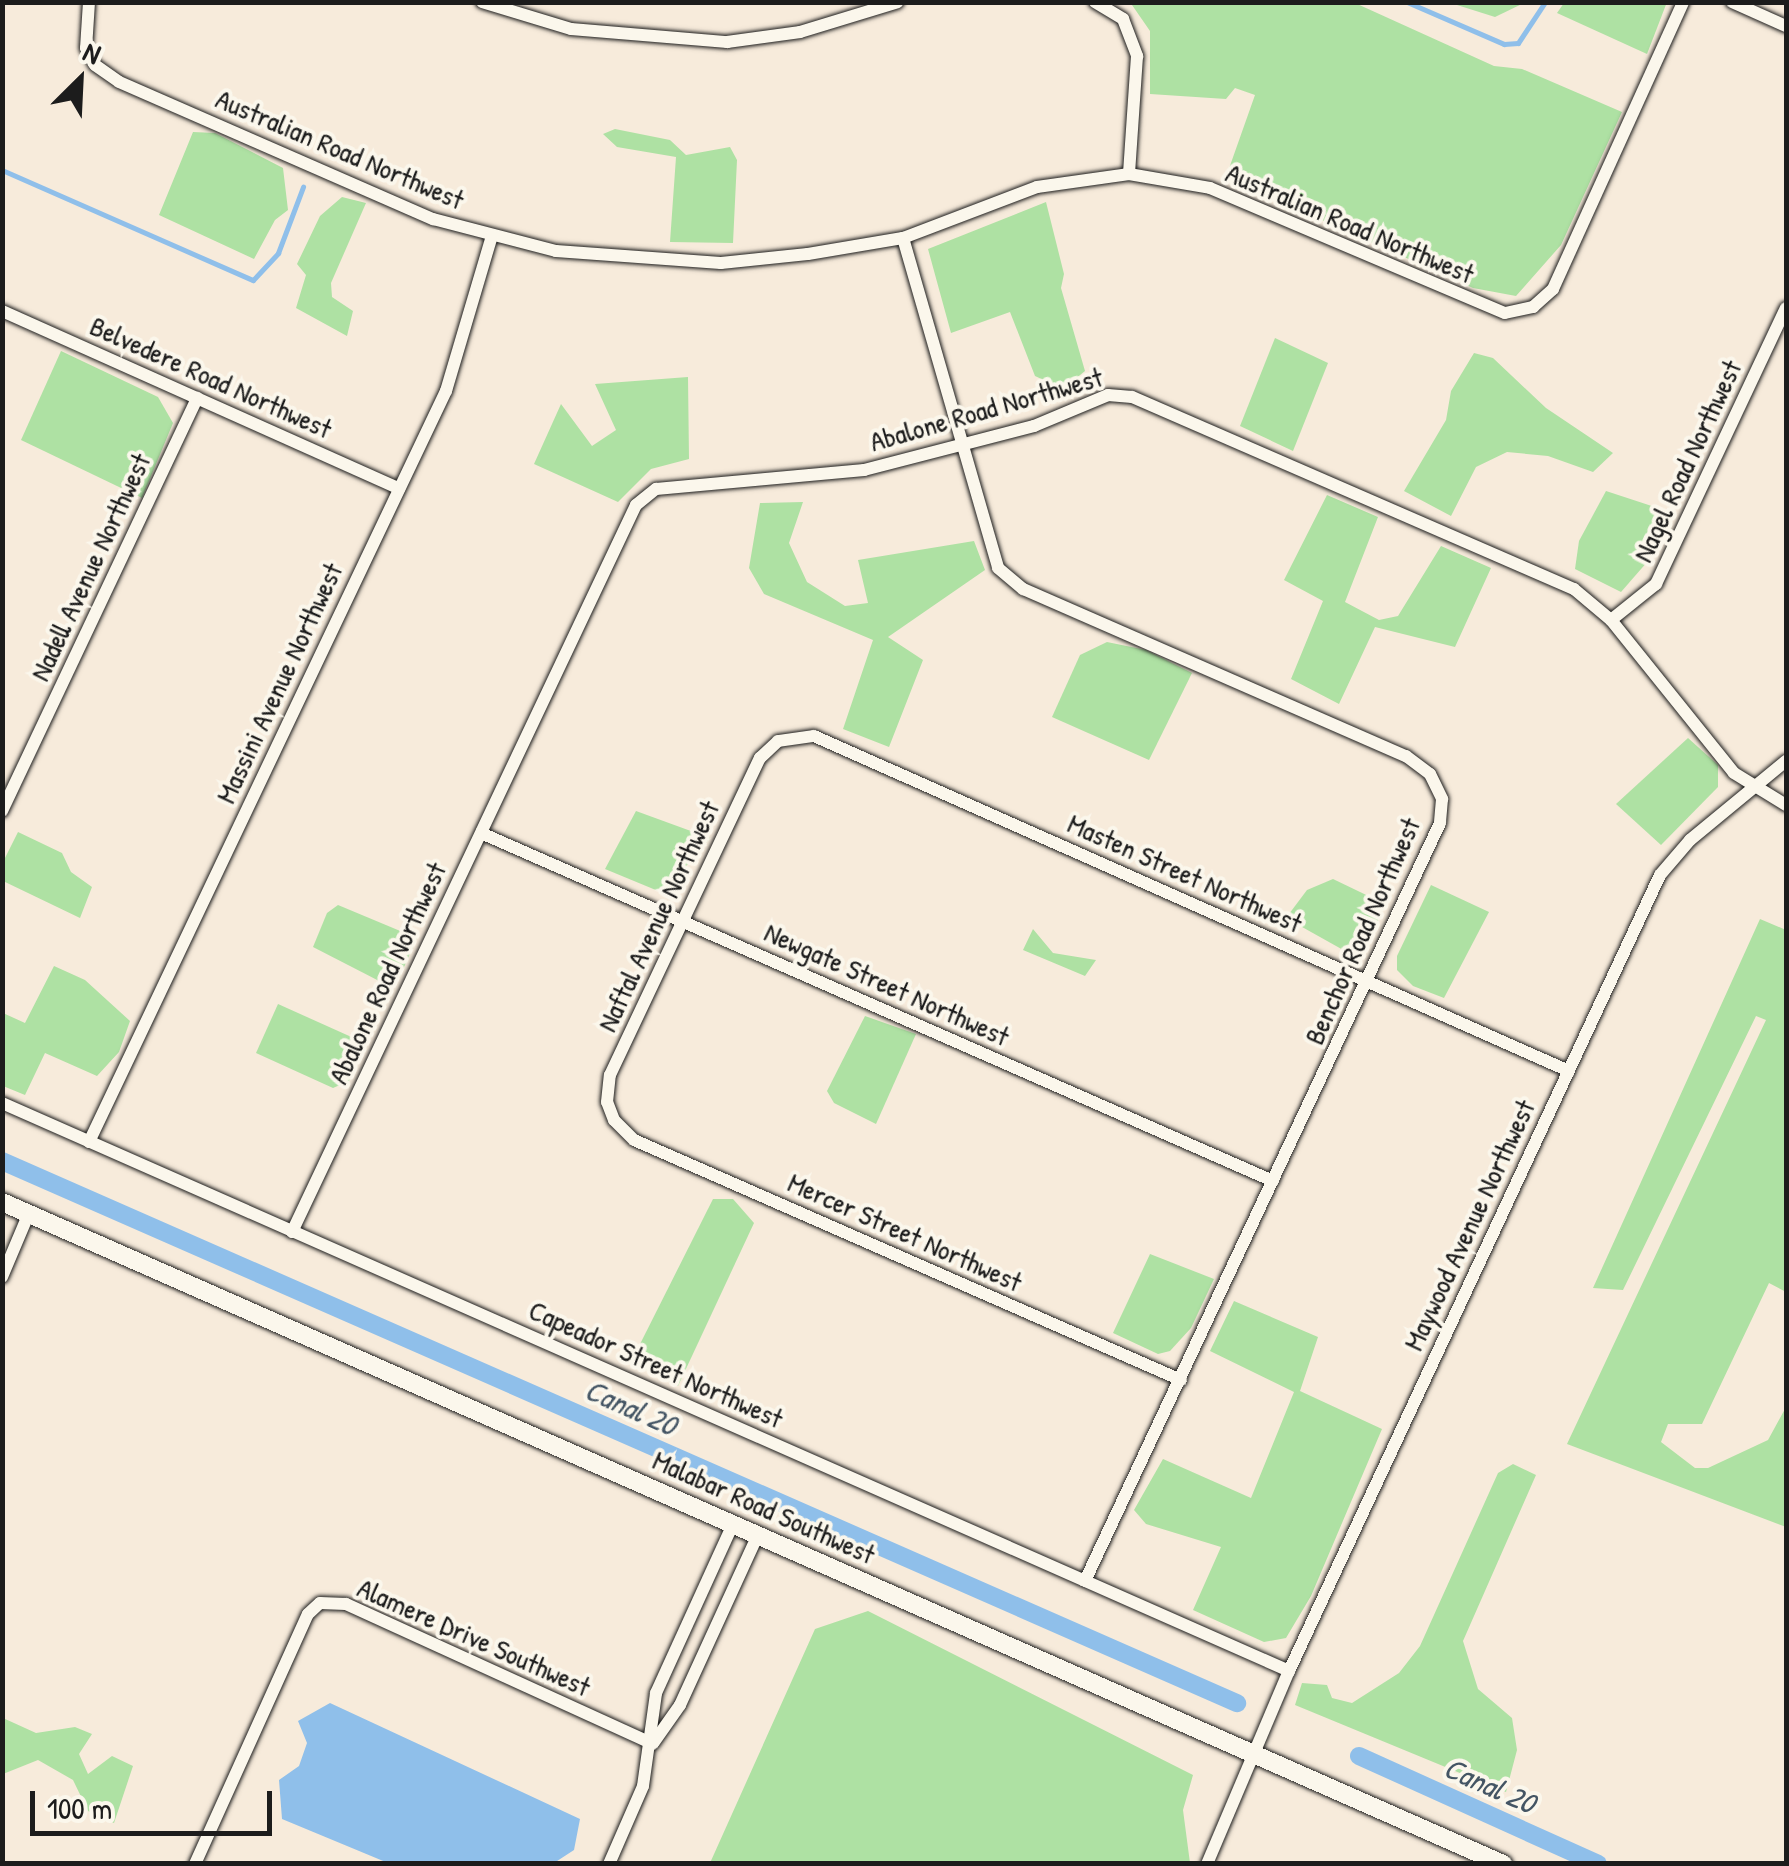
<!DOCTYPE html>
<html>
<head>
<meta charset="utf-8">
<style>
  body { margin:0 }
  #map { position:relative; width:1789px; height:1866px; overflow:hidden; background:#f7ebdb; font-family:"Patrick Hand",sans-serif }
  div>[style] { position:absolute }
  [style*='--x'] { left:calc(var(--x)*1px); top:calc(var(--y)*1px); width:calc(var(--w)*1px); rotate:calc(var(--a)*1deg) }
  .green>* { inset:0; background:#aee1a3 }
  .water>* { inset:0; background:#8fbfea }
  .stream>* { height:5px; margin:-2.5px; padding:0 2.5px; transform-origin:2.5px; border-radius:2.5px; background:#8fbfea }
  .canal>* { height:18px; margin:-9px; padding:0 9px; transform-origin:9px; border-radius:9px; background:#8fbfea }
  .roads { filter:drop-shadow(0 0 2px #1c1c1c) drop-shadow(0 0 2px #1c1c1c) }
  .street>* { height:12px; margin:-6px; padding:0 6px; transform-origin:6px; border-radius:6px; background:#fbf7ec }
  .secondary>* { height:18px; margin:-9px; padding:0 9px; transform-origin:9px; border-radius:9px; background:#fbf7ec }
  span { translate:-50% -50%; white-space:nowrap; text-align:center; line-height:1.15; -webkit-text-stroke:8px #fbf7ec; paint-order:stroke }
  .street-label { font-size:28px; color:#1c1c1c }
  .water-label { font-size:30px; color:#445564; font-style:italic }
  .frame { position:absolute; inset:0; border:5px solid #1c1c1c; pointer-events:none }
  .north { position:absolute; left:30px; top:30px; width:100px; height:100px; -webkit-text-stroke:8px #fbf7ec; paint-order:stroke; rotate:24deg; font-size:28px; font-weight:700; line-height:40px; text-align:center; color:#1c1c1c }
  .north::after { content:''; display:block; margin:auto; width:35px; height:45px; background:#1c1c1c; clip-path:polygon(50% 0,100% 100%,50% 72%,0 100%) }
  .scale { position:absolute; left:30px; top:1791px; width:242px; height:45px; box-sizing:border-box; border:5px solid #1c1c1c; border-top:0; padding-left:12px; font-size:30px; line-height:35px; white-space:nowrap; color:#1c1c1c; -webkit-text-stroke:8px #fbf7ec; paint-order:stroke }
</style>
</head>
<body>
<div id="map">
  <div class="green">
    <div style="clip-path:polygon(1667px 2px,1647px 54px,1557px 13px,1564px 3px)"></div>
    <div style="clip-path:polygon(1355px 3px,1494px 66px,1522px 69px,1622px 112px,1561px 245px,1516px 296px,1473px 288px,1226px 177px,1255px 95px,1235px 88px,1226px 99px,1150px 94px,1150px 31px,1132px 5px)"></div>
    <div style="clip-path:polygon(1524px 3px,1495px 17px,1457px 5px,1458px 2px)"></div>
    <div style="clip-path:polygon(615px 129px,670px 140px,686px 155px,730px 147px,737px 160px,733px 243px,670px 242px,676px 157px,617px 147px,603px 134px)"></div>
    <div style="clip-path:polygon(193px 132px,215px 133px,283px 168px,288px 210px,275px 220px,254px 259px,159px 215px)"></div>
    <div style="clip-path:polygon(342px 197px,366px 203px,331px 283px,332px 297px,353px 311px,347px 336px,296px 308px,306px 275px,297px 264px,320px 216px)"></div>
    <div style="clip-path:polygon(1046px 202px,1064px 274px,1061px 288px,1085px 371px,1063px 389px,1035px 376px,1010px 312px,951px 333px,928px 249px)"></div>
    <div style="clip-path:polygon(1275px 338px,1328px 363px,1293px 451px,1240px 426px)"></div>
    <div style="clip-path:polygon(61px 351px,158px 397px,173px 423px,142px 498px,21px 440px)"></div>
    <div style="clip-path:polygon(1474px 353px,1493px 358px,1546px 408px,1613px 453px,1593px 472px,1548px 456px,1507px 452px,1476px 467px,1451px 516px,1404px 491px,1446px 420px,1451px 391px)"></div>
    <div style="clip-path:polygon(688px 377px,689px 459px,651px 469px,618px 502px,534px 464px,561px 404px,592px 446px,616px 430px,595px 384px)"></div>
    <div style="clip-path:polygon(1606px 491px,1667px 511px,1655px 553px,1621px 592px,1575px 569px,1579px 541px)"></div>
    <div style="clip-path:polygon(1327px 495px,1378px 517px,1345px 602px,1379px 620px,1398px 616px,1441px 546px,1491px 568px,1455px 647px,1375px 627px,1339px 704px,1291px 679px,1323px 601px,1284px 580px)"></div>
    <div style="clip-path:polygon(803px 502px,789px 543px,807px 582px,845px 606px,868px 603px,858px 560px,974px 541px,985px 570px,888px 637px,923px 660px,889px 747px,843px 729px,873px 640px,764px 594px,749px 568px,760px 503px)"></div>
    <div style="clip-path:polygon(1107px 642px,1146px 650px,1192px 673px,1149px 760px,1052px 717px,1080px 655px)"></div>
    <div style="clip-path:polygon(1688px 738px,1718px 765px,1718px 787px,1661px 845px,1616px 804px)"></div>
    <div style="clip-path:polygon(636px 811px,710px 838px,663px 893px,605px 869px)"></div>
    <div style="clip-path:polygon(18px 832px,62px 853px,71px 872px,92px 887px,80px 918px,3px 881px,3px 862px)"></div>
    <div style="clip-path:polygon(1333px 879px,1385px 904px,1367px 946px,1345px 951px,1286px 918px,1307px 890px)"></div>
    <div style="clip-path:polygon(1431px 885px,1489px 912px,1444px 998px,1413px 986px,1397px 970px,1397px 956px)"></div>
    <div style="clip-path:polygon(338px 905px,417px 938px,400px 976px,385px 984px,313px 947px,327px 913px)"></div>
    <div style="clip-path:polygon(1760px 919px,1786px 930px,1786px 1292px,1769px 1283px,1702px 1424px,1668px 1424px,1661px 1442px,1695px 1468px,1708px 1468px,1768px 1440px,1786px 1407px,1786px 1527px,1567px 1444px,1766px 1020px,1756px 1016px,1623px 1290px,1593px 1288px)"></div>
    <div style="clip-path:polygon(1033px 929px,1053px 953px,1096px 960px,1085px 976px,1023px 950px)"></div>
    <div style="clip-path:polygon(54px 966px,85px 980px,130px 1021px,119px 1052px,97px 1076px,45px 1053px,25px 1095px,3px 1086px,3px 1013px,25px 1023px)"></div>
    <div style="clip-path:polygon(278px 1004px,367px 1044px,349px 1081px,333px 1088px,256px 1053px)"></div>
    <div style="clip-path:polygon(865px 1016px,916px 1034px,876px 1124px,834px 1103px,827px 1091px)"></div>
    <div style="clip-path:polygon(713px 1199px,733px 1199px,754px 1223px,678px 1386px,631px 1362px)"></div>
    <div style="clip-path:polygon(1150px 1254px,1214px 1279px,1191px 1328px,1170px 1351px,1158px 1354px,1113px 1333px)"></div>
    <div style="clip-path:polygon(1234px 1301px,1318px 1337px,1300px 1391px,1382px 1429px,1311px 1596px,1286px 1638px,1264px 1642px,1193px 1610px,1221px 1547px,1146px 1524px,1134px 1510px,1163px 1459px,1251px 1498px,1294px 1392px,1210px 1351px)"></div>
    <div style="clip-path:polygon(1513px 1464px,1536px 1475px,1463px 1641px,1478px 1689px,1512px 1718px,1517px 1750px,1506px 1792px,1295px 1705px,1302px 1683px,1327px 1685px,1332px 1698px,1352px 1703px,1399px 1673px,1420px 1646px,1498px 1473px)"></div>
    <div style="clip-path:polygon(868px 1611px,1193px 1775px,1183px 1810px,1190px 1863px,710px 1863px,815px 1629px)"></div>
    <div style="clip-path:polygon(3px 1718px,36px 1733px,75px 1727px,92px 1734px,79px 1754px,88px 1774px,112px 1756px,133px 1766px,114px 1823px,88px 1811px,73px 1780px,38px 1760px,3px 1774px)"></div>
  </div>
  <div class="water">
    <div style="clip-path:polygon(330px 1703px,580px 1819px,574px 1850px,554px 1863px,388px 1863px,282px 1819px,279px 1780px,299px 1766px,307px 1743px,298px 1721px)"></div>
  </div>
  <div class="stream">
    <div style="--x:1407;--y:2;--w:106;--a:23.4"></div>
    <div style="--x:1504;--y:44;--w:14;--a:-4"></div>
    <div style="--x:1518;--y:43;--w:49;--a:-56.6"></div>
    <div style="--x:2;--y:170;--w:274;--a:23.7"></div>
    <div style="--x:253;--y:280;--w:37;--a:-47"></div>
    <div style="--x:278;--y:253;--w:71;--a:-69.3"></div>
  </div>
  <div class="canal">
    <div style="--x:2;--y:1161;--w:1349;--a:23.7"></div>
    <div style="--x:1359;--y:1756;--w:262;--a:24.3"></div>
  </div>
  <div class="roads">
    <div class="street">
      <div style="--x:89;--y:2;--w:46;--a:93.7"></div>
      <div style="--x:86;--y:48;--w:19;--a:62"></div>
      <div style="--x:95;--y:65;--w:29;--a:35"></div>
      <div style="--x:119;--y:82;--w:343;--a:23.6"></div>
      <div style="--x:433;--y:219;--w:127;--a:14.6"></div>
      <div style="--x:556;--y:251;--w:165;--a:4.2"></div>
      <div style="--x:721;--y:263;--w:87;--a:-5.9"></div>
      <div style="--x:808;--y:254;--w:96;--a:-9.6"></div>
      <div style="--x:903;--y:238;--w:143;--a:-20.8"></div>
      <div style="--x:1037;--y:187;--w:93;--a:-8"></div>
      <div style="--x:1129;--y:174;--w:82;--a:9.8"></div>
      <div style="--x:1210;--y:188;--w:320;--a:23"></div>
      <div style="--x:1505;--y:313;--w:29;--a:-12"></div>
      <div style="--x:1533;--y:307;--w:27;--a:-42"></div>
      <div style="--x:1553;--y:289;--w:315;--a:-65.6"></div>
      <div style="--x:482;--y:2;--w:93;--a:16.9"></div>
      <div style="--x:571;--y:29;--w:157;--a:4.8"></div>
      <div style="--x:727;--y:42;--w:74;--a:-7.8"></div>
      <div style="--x:800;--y:32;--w:102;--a:-17"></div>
      <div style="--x:1095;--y:2;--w:33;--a:31"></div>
      <div style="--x:1123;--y:19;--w:40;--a:69"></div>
      <div style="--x:1137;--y:56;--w:118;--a:93.9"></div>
      <div style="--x:1732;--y:2;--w:59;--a:24"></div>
      <div style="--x:903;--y:238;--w:343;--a:73.9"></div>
      <div style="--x:998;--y:568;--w:33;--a:40"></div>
      <div style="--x:1023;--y:589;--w:418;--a:23.6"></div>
      <div style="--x:1406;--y:756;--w:30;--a:37"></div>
      <div style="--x:1430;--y:774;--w:28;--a:64"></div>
      <div style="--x:1442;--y:799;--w:24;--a:95"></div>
      <div style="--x:1440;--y:823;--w:837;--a:115.1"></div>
      <div style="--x:2;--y:311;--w:435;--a:24.1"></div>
      <div style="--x:1611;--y:620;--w:58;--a:-38.7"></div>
      <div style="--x:1656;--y:584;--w:305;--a:-64.8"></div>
      <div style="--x:2;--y:811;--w:457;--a:-64.7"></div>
      <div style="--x:481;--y:833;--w:865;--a:23.72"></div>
      <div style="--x:2;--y:1103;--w:1407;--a:23.81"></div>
      <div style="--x:89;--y:1142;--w:832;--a:-64.58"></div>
      <div style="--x:446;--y:391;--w:162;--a:-73.5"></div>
      <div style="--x:292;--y:1232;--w:804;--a:-64.68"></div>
      <div style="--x:636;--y:505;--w:26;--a:-39"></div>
      <div style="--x:656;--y:489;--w:209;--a:-5.2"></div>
      <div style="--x:864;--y:470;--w:176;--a:-14.5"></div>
      <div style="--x:1034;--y:426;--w:80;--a:-22.7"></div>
      <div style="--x:1108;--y:395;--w:24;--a:5"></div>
      <div style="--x:1132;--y:397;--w:482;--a:23.5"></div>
      <div style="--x:1574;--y:589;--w:48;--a:40"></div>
      <div style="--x:1611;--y:620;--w:196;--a:51.2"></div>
      <div style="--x:1734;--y:773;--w:61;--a:31.6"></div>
      <div style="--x:2;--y:1277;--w:69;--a:-67.1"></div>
      <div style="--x:1181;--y:1380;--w:597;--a:-156.31"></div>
      <div style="--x:634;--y:1140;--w:28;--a:-135"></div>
      <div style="--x:614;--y:1120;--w:19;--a:-111"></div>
      <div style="--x:607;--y:1102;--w:27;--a:-84"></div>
      <div style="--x:610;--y:1075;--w:351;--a:-64.7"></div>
      <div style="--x:760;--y:758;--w:25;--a:-43"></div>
      <div style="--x:778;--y:741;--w:36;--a:-8"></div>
      <div style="--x:814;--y:736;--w:826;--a:23.93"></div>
      <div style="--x:654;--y:1742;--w:45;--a:-54.9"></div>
      <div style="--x:680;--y:1705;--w:187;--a:-65.4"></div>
      <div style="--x:195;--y:1864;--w:274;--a:-65.7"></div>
      <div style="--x:308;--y:1614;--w:16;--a:-43"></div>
      <div style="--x:320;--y:1603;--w:26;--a:2"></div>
      <div style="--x:346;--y:1604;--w:337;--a:24.5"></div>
      <div style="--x:609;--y:1864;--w:85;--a:-66.4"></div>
      <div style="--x:643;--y:1786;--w:94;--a:-82"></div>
      <div style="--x:656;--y:1693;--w:186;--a:-65.5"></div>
      <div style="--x:1207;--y:1864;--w:210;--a:-67"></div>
      <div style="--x:1289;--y:1671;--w:878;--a:-65.01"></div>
      <div style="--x:1660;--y:875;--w:46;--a:-49.4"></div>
      <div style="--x:1690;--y:840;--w:124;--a:-39.5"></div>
    </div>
    <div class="secondary">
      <div style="--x:2;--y:1202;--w:1641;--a:23.8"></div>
    </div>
  </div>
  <div class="street-label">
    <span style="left:340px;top:149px;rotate:23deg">Australian Road Northwest</span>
    <span style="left:1350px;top:223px;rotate:23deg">Australian Road Northwest</span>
    <span style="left:211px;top:377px;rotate:24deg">Belvedere Road Northwest</span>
    <span style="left:986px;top:409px;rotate:-16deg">Abalone Road Northwest</span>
    <span style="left:1687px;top:461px;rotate:-65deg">Nagel Road Northwest</span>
    <span style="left:90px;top:567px;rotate:-65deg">Nadell Avenue Northwest</span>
    <span style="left:279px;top:683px;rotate:-65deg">Massini Avenue Northwest</span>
    <span style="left:1185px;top:873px;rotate:24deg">Masten Street Northwest</span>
    <span style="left:658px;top:916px;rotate:-65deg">Naftal Avenue Northwest</span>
    <span style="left:1362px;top:931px;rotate:-66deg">Benchor Road Northwest</span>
    <span style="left:387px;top:973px;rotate:-65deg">Abalone Road Northwest</span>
    <span style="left:887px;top:984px;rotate:24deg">Newgate Street Northwest</span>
    <span style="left:1469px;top:1225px;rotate:-65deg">Maywood Avenue Northwest</span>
    <span style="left:905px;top:1232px;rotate:24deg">Mercer Street Northwest</span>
    <span style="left:656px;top:1364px;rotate:24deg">Capeador Street Northwest</span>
    <span style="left:764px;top:1507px;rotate:24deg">Malabar Road Southwest</span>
    <span style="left:474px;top:1637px;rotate:24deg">Alamere Drive Southwest</span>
  </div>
  <div class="water-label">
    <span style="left:631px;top:1407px;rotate:24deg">Canal 20</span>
    <span style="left:1490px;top:1785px;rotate:24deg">Canal 20</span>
  </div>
  <div class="frame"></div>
  <div class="north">N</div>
  <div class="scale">100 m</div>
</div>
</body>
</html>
